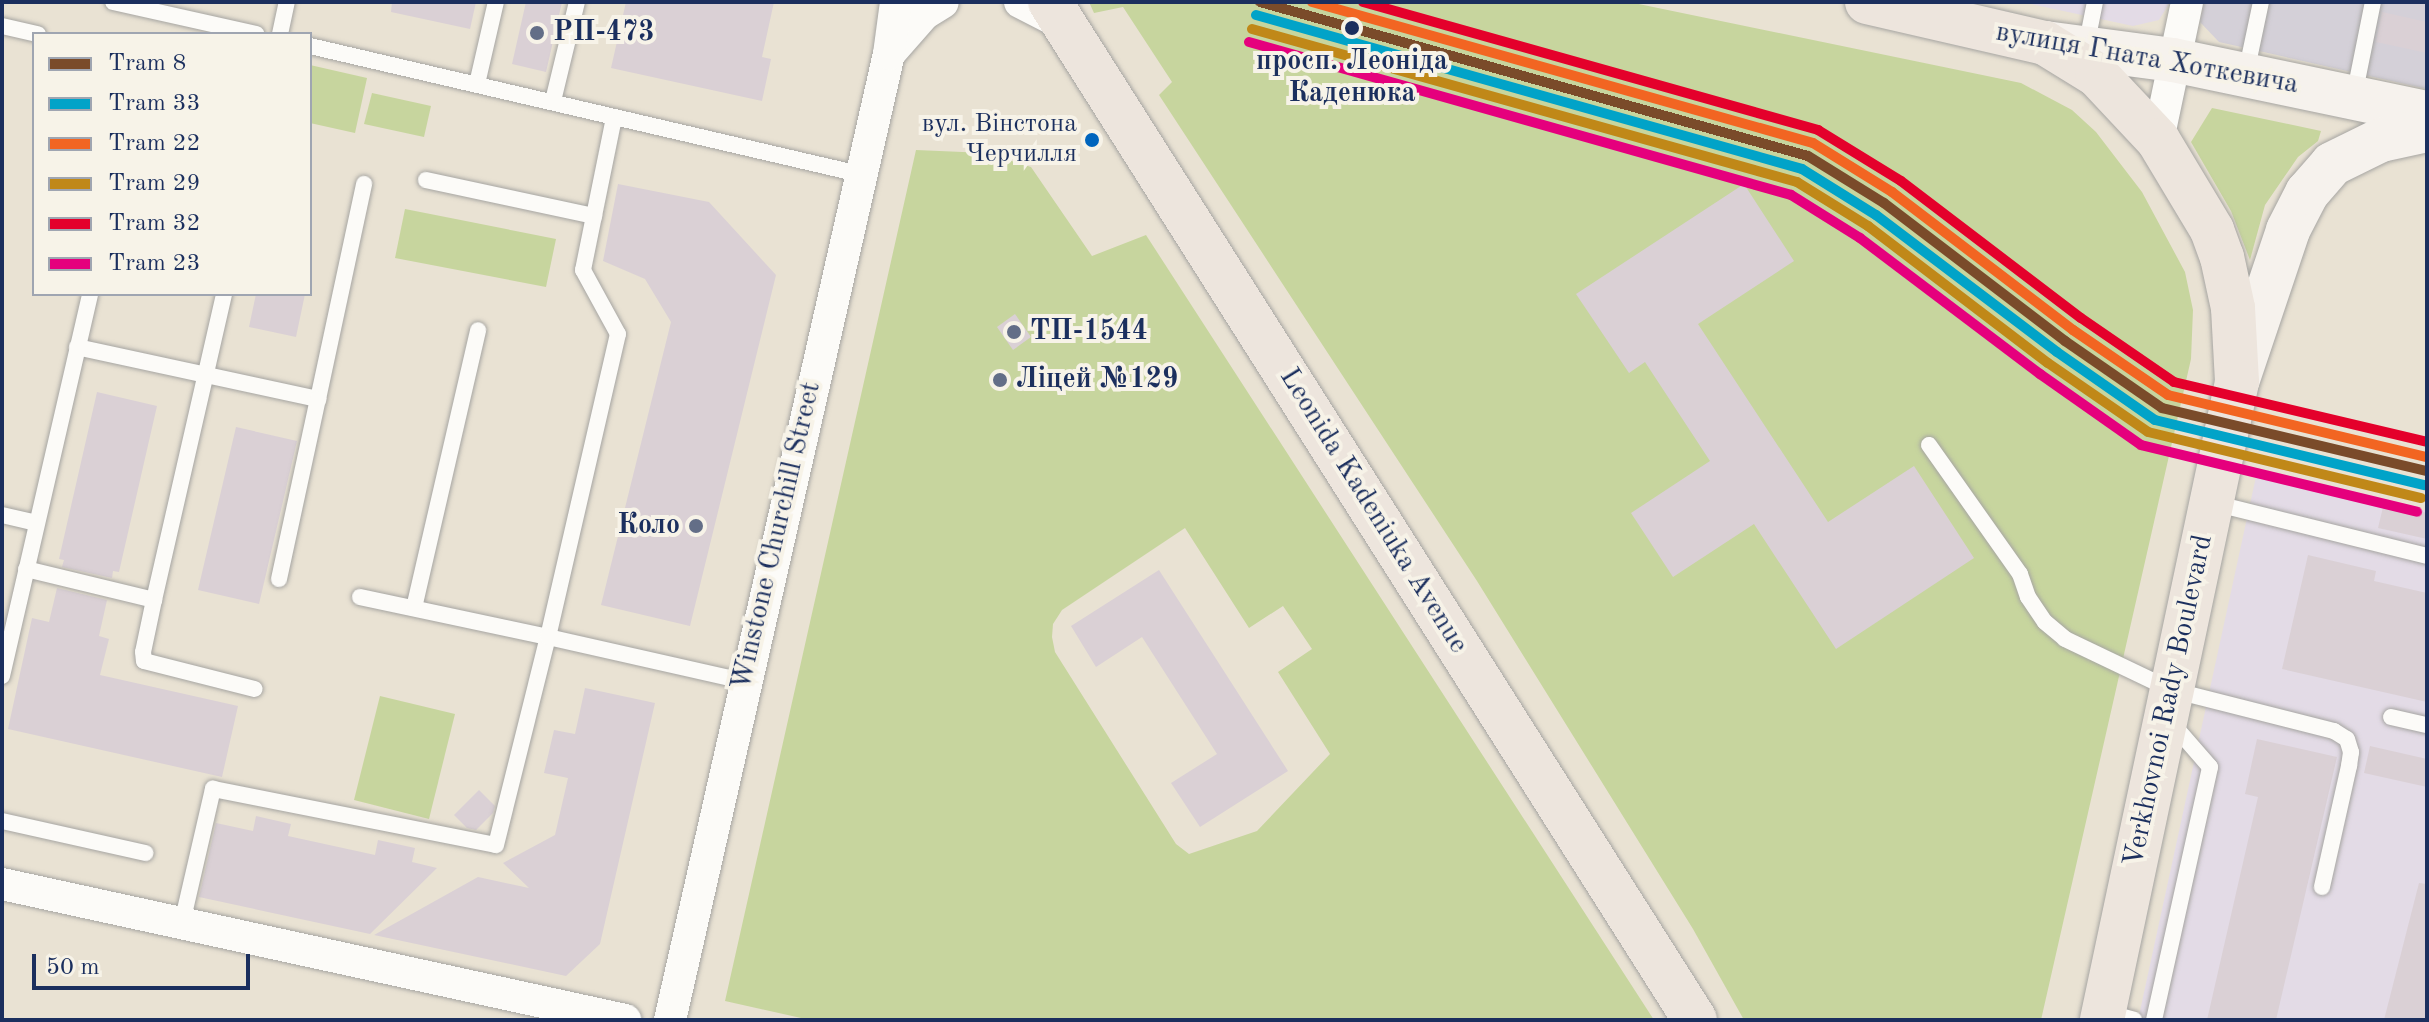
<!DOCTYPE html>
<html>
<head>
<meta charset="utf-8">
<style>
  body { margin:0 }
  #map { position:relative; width:2429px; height:1022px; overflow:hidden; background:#e9e2d3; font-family:"Old Standard TT",serif }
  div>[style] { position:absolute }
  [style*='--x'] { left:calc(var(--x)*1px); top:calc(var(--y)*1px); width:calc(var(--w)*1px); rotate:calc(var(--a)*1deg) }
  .built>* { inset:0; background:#e3dbe6 }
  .industrial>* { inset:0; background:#d4d0d8 }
  .green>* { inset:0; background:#c7d59e }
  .building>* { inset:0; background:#dad0d5 }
  .roads { filter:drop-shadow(0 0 2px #a6a5a2) drop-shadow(0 0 2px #a6a5a2) }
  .lane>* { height:16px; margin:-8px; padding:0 8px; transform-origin:8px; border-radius:8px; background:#fcfbf8 }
  .street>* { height:32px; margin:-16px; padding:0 16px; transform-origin:16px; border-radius:16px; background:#fcfbf8 }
  .secondary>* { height:44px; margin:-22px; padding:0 22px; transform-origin:22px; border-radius:22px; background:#f6f2ed }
  .highway>* { height:44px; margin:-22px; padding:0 22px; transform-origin:22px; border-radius:22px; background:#ede5dd }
  .tram-1>* { height:10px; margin:-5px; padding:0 5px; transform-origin:5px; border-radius:5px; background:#7a4b2a }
  .tram-2>* { height:10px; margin:-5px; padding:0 5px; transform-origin:5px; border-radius:5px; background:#01a3c8 }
  .tram-3>* { height:10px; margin:-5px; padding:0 5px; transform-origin:5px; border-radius:5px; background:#f26522 }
  .tram-4>* { height:10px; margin:-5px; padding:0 5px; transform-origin:5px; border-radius:5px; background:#c08818 }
  .tram-5>* { height:10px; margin:-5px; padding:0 5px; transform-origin:5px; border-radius:5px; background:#e4002b }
  .tram-6>* { height:10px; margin:-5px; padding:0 5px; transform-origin:5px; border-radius:5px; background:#e5007d }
  .dots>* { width:22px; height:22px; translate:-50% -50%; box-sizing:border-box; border:4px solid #f7f3e8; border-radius:50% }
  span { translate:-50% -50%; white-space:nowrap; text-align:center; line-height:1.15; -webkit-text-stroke:8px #f7f3e8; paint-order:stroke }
  .bus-label { font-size:26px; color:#1b2f5e }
  .right { translate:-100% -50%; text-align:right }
  .poi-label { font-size:28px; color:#1b2f5e; font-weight:700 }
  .left { translate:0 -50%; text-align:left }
  .street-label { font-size:28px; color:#1b2f5e }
  .stop-label { font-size:28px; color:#1b2f5e; font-weight:700 }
  .frame { position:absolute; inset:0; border:4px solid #1b2f5e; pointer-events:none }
  .legend { position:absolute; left:32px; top:32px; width:280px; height:264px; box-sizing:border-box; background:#f7f3e8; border:2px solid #9fa5b1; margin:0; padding:10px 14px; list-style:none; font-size:24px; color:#1b2f5e }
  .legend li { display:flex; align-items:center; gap:16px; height:40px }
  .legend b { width:40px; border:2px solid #9fa5b1 }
  .scale { position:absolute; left:32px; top:954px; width:218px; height:36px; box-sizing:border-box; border:4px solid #1b2f5e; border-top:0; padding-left:10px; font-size:24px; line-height:28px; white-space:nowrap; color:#1b2f5e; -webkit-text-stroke:6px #f7f3e8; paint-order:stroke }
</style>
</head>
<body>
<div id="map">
  <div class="built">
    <div style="clip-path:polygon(2022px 2px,2170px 2px,2159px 20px,2133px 26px)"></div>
    <div style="clip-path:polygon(2257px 472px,2427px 511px,2427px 1020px,2138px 1020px)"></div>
  </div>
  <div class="industrial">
    <div style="clip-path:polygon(2204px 2px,2427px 2px,2427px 89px,2219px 42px,2200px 22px)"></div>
  </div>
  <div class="green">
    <div style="clip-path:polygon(1089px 2px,1629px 2px,2021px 83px,2072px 110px,2096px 132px,2142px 192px,2185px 272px,2193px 310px,2191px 359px,2041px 1020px,1744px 1020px,1693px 929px,1477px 581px,1159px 95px,1172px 82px,1123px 7px,1094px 13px)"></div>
    <div style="clip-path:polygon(310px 65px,367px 78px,355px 133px,310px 123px)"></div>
    <div style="clip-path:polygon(372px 93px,431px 106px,424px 137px,364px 124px)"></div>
    <div style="clip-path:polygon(2212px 108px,2321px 131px,2318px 141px,2298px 157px,2265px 205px,2250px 260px,2231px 211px,2191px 142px)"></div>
    <div style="clip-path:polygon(evenodd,916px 150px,986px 153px,1031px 167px,1092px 256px,1146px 235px,1654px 1020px,810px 1020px,725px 1001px,916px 150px,1185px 528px,1249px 628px,1283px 606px,1312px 649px,1278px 672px,1330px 754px,1257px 831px,1189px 854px,1176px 844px,1055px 652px,1052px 637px,1053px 624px,1062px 610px,1185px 528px)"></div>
    <div style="clip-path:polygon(405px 209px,556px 239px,546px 287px,395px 258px)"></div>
    <div style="clip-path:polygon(380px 696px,455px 714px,429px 819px,354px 800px)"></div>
  </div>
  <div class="building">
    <div style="clip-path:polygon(392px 2px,476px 2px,470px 29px,391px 12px)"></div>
    <div style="clip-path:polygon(526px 2px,562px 2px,546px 72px,512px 64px)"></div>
    <div style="clip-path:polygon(626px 2px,774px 2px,762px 57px,771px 59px,762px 101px,611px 68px)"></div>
    <div style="clip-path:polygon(2382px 12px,2427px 22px,2427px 53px,2376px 42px)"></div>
    <div style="clip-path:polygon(618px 184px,709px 202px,776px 275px,690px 626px,601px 605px,671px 322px,645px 279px,603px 261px)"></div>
    <div style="clip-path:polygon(1744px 184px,1794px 261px,1698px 324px,1828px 522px,1914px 466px,1974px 558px,1836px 649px,1754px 524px,1673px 577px,1631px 513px,1710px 461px,1645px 362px,1629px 373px,1576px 294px)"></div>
    <div style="clip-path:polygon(256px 294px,305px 294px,296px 337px,249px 327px)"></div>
    <div style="clip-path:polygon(1015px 314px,1031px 337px,1013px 350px,997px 327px)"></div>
    <div style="clip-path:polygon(97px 392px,157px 406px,119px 572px,113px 571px,112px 578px,62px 567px,64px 560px,59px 559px)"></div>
    <div style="clip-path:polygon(236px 427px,297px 441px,259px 604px,198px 590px)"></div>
    <div style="clip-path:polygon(2384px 503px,2427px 513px,2427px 539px,2378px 528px)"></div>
    <div style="clip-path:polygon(2308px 555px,2376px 571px,2374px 581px,2427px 593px,2427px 702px,2282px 669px)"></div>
    <div style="clip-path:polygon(1159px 570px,1288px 771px,1200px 827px,1171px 783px,1217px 754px,1142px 637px,1096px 667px,1071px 626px)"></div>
    <div style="clip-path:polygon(57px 588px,107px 600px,99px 636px,109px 639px,100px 675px,238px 706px,222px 777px,8px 729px,32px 618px,49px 622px)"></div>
    <div style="clip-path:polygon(585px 688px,655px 703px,600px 944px,566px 976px,374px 935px,478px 877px,529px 888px,503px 863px,555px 835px,568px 778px,544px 773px,554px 730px,575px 734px)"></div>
    <div style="clip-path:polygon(2257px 739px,2337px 757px,2276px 1020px,2207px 1020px,2258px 797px,2245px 794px)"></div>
    <div style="clip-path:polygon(2370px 746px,2427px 759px,2427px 787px,2364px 773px)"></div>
    <div style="clip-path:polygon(479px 790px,495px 806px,493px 813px,476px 830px,467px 828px,454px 815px)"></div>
    <div style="clip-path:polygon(256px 816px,291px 824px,288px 836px,375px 855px,378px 840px,415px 848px,412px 862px,437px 868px,370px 934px,199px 897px,216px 823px,253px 831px)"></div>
    <div style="clip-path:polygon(2419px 883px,2427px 884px,2427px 1020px,2384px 1020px)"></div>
  </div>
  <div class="roads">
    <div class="lane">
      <div style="--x:113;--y:2;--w:147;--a:12.6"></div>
      <div style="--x:2;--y:26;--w:37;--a:13"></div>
      <div style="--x:280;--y:34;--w:33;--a:-78"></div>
      <div style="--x:310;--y:46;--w:564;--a:13.12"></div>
      <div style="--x:2086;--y:47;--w:46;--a:-78.7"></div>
      <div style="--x:2246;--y:73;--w:73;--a:-78.1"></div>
      <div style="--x:477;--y:84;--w:84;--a:-77"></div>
      <div style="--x:2354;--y:96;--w:96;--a:-78.6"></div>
      <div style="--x:553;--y:101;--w:102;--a:-76.4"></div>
      <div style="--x:426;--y:180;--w:172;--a:12.1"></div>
      <div style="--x:77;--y:347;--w:247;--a:12.2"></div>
      <div style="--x:318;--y:399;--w:220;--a:-77.9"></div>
      <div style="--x:1929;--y:445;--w:158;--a:54.8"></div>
      <div style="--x:2020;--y:574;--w:24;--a:71"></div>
      <div style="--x:2028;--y:597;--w:30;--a:56"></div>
      <div style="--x:2045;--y:622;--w:26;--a:40"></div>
      <div style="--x:2065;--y:639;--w:119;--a:25.5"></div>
      <div style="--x:2172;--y:690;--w:167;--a:14.2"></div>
      <div style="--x:2334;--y:731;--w:15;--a:32"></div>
      <div style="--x:2347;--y:739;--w:14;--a:73"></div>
      <div style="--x:2351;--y:752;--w:14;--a:98"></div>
      <div style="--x:2349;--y:766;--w:124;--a:102.6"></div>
      <div style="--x:2213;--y:503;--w:220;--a:13.9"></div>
      <div style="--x:2;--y:515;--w:35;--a:13"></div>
      <div style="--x:26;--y:569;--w:132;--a:13.6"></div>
      <div style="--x:154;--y:600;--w:314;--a:-77.1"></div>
      <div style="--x:279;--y:579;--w:184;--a:-77.8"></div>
      <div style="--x:360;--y:597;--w:192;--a:12"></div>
      <div style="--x:548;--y:637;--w:311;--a:-77"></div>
      <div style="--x:618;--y:334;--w:73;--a:-118.7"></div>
      <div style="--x:583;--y:270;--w:156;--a:-78.5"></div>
      <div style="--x:154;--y:600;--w:53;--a:101.9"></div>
      <div style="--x:143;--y:652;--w:9;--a:84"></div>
      <div style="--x:144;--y:661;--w:114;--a:14.2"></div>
      <div style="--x:414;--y:608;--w:285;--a:-77"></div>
      <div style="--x:2;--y:676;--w:392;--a:-77"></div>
      <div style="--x:2391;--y:717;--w:37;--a:13"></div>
      <div style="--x:2;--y:821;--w:147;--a:12.6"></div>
      <div style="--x:182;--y:923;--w:138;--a:-77"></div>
      <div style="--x:213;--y:789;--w:288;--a:11.2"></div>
      <div style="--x:496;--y:845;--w:214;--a:-76"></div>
      <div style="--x:548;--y:637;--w:201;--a:12.7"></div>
      <div style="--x:2105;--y:1012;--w:30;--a:15"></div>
      <div style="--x:2154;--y:1020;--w:259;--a:-77.5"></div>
      <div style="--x:2210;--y:767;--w:61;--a:-131"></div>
    </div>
    <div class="street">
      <div style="--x:1020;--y:2;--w:51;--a:27.1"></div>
      <div style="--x:889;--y:54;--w:53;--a:-48.8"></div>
      <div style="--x:924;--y:14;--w:22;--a:-32"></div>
      <div style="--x:2158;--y:140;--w:141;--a:-78.1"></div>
      <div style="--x:2;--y:884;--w:638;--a:12.31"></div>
      <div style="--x:670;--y:1020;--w:991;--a:-77.23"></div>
      <div style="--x:889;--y:54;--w:52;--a:-82.3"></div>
    </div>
    <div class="secondary">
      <div style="--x:2045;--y:43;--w:129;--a:7.6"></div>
      <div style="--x:2173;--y:60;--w:259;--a:11.8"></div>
      <div style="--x:2238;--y:379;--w:157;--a:-71.4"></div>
      <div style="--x:2288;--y:230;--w:42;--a:-62.8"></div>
      <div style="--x:2307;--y:193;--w:38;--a:-49"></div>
      <div style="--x:2332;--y:164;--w:55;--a:-26.1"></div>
      <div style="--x:2381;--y:140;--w:47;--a:-12.3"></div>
    </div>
    <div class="highway">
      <div style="--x:1050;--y:2;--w:1205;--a:57.64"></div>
      <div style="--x:1867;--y:2;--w:183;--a:13"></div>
      <div style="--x:2045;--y:43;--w:61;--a:31.6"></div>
      <div style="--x:2097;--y:75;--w:89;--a:46.8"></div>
      <div style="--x:2158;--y:140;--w:105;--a:59"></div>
      <div style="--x:2212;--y:230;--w:29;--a:70"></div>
      <div style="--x:2222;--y:257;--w:52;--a:77.8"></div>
      <div style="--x:2233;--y:308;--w:74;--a:86.9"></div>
      <div style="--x:2237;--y:382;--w:652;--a:101.95"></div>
    </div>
  </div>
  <div class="tram-1">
    <div style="--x:1260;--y:2;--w:569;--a:15.7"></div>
    <div style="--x:1808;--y:156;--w:89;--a:31.7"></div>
    <div style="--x:1884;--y:203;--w:228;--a:37.3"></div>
    <div style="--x:2065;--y:341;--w:118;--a:34.6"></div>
    <div style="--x:2162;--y:408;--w:272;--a:13.4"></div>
  </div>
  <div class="tram-2">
    <div style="--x:1256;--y:15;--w:567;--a:15.75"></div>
    <div style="--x:1802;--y:169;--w:87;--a:31.9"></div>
    <div style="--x:1876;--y:215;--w:227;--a:37.1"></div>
    <div style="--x:2057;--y:352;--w:119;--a:34.8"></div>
    <div style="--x:2155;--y:420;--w:277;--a:13.6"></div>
  </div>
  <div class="tram-3">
    <div style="--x:1312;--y:2;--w:520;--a:15.72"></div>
    <div style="--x:1813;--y:143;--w:93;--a:31.8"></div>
    <div style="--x:1892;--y:192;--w:228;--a:37.3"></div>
    <div style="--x:2073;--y:330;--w:115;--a:34.4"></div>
    <div style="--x:2168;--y:395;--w:266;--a:13.5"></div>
  </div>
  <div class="tram-4">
    <div style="--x:1252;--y:29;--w:566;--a:15.68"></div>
    <div style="--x:1797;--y:182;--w:84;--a:31.8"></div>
    <div style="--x:1868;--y:226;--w:226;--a:37.3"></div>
    <div style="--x:2048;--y:363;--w:121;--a:34.6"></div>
    <div style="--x:2148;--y:432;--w:281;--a:13.6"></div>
  </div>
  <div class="tram-5">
    <div style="--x:1363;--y:2;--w:473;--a:15.7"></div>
    <div style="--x:1818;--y:130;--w:97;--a:31.6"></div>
    <div style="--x:1901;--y:181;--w:226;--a:37.3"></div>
    <div style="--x:2081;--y:318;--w:113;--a:34.5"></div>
    <div style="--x:2174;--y:382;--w:260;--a:13.3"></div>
  </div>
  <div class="tram-6">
    <div style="--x:1249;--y:42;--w:563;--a:15.76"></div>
    <div style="--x:1791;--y:195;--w:81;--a:31.9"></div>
    <div style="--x:1860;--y:238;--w:226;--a:37.1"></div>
    <div style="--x:2040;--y:374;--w:123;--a:35.1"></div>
    <div style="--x:2141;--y:445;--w:284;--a:13.6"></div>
  </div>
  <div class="dots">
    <div style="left:1352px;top:28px;background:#1b2f5e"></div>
    <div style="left:537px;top:33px;background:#636e87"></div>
    <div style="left:1092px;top:140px;background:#0065bd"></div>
    <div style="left:1014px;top:332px;background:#636e87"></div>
    <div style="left:1000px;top:380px;background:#636e87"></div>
    <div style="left:696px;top:526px;background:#636e87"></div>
  </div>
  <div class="bus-label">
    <span class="right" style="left:1077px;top:140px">вул. Вінстона<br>Черчилля</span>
  </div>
  <div class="poi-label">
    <span class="left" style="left:553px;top:33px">РП-473</span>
    <span class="left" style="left:1030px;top:332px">ТП-1544</span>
    <span class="left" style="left:1016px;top:380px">Ліцей №129</span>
    <span class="right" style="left:680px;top:526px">Коло</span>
  </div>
  <div class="street-label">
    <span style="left:2147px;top:59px;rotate:10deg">вулиця Гната Хоткевича</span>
    <span style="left:1373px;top:511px;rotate:58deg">Leonida Kadeniuka Avenue</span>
    <span style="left:777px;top:536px;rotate:-77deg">Winstone Churchill Street</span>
    <span style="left:2169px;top:701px;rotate:-78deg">Verkhovnoi Rady Boulevard</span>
  </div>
  <div class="stop-label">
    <span style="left:1352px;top:78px">просп. Леоніда<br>Каденюка</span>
  </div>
  <div class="frame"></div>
  <ul class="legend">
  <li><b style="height:10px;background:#7a4b2a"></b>Tram 8</li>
  <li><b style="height:10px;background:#01a3c8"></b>Tram 33</li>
  <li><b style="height:10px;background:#f26522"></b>Tram 22</li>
  <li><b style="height:10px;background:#c08818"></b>Tram 29</li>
  <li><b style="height:10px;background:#e4002b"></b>Tram 32</li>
  <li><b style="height:10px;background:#e5007d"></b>Tram 23</li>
  </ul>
  <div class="scale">50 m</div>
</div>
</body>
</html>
